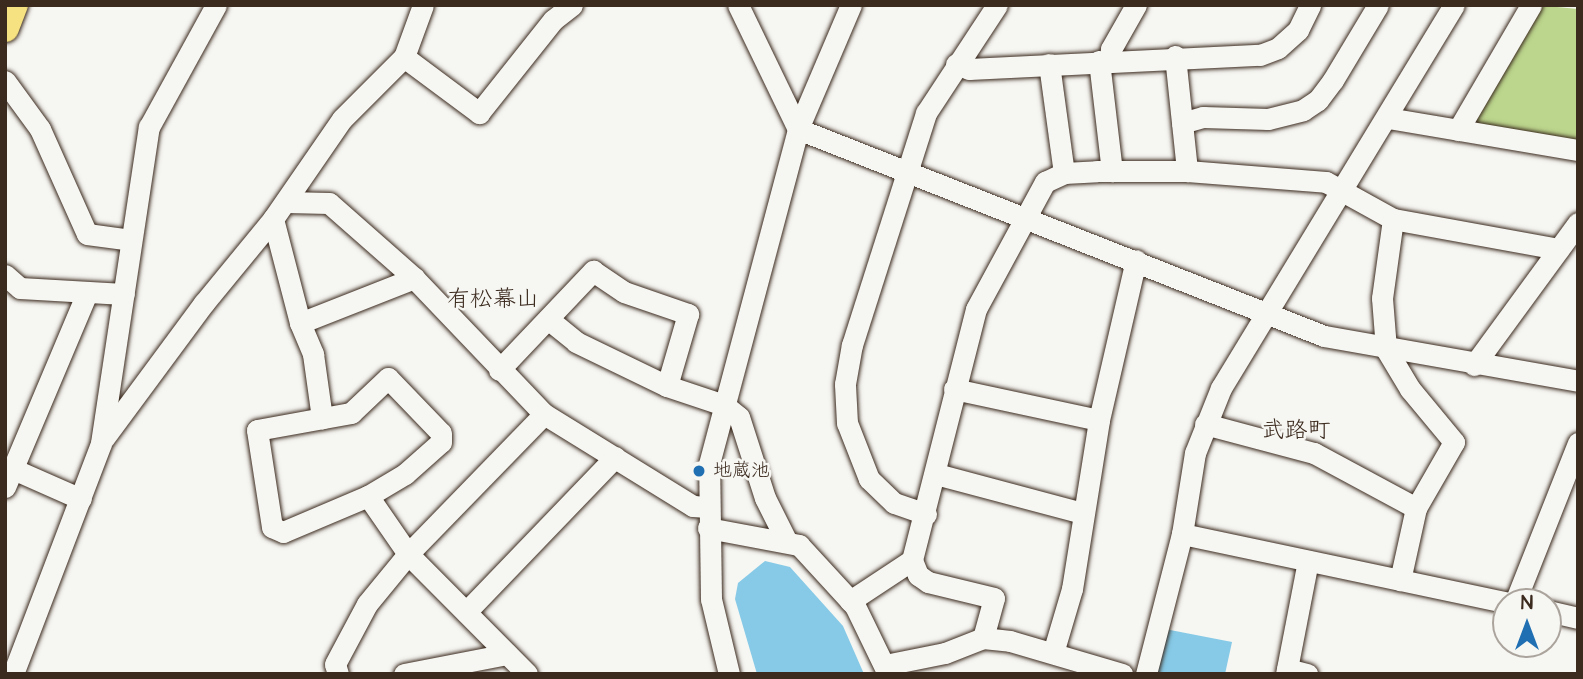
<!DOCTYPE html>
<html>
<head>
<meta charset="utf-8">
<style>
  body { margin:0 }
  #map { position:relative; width:1583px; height:679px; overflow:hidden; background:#f6f6f2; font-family:"Architects Daughter","Klee One",sans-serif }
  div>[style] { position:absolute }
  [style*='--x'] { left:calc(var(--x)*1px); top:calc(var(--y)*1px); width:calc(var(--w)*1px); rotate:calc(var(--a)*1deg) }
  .green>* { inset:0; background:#bcd68d }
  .water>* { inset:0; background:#86cae7 }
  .roads { filter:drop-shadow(0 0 2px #3b2a1e) drop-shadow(0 0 2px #3b2a1e) }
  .minor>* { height:21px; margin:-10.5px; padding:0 10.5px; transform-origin:10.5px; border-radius:10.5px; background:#f6f6f2 }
  .major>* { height:28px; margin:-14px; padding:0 14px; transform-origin:14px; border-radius:14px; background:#f6e281 }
  .dots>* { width:19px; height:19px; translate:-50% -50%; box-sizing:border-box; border:4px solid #f6f6f2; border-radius:50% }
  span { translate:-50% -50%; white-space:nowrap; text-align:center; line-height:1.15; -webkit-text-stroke:5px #f6f6f2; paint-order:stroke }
  .poi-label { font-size:19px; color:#3b2a1e }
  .left { translate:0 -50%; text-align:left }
  .quarter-label { font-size:23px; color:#3b2a1e }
  .frame { position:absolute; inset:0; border:7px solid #3b2a1e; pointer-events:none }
  .north { position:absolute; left:1492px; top:588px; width:70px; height:70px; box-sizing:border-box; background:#f6f6f2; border:2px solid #aba49d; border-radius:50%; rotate:0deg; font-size:19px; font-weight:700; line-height:28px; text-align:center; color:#3b2a1e }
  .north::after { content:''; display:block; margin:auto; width:24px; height:32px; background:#1f6fb2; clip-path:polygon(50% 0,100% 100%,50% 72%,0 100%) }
</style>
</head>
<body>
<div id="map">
  <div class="green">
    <div style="clip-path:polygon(1536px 5px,1578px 9px,1578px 144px,1477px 126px,1474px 116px)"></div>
  </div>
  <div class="water">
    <div style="clip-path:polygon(765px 561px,790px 567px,843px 626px,864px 674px,757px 674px,735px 599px,738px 583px)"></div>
    <div style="clip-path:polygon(1165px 629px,1232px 642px,1225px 674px,1156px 674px)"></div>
  </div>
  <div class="roads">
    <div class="minor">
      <div style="--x:738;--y:5;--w:138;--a:64.2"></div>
      <div style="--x:798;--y:129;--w:565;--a:21.48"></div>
      <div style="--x:1324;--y:336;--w:258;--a:10"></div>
      <div style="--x:1175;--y:56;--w:116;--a:84"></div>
      <div style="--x:404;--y:57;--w:94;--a:36.7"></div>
      <div style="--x:479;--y:113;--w:119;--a:-51.5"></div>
      <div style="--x:553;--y:20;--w:24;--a:-38"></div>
      <div style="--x:1110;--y:60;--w:11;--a:-85"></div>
      <div style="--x:1111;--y:49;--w:51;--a:-60.4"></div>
      <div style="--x:1099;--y:61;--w:111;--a:83.3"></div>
      <div style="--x:956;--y:64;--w:14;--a:21"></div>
      <div style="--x:969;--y:69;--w:291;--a:-2.8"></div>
      <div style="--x:1260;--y:55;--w:19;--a:-21"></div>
      <div style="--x:1278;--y:48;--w:27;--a:-42"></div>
      <div style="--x:1298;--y:30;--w:28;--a:-64"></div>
      <div style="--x:1049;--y:64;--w:110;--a:82.2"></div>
      <div style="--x:5;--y:81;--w:59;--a:53.9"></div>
      <div style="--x:40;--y:129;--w:115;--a:65.9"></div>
      <div style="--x:87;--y:234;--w:44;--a:7.8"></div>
      <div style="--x:1388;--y:118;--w:193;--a:9.6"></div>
      <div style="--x:1182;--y:123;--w:22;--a:-16"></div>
      <div style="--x:1203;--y:117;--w:65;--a:1.8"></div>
      <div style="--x:1268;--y:119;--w:36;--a:-14"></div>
      <div style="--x:1303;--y:110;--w:18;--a:-34"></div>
      <div style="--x:1318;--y:100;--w:25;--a:-53"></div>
      <div style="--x:1333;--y:80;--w:87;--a:-59"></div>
      <div style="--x:1458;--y:130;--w:145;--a:-59.7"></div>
      <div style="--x:286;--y:202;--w:43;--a:1.3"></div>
      <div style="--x:329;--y:203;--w:113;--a:41.4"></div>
      <div style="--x:414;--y:278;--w:188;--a:46.3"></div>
      <div style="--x:544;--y:414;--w:175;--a:31.7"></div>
      <div style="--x:693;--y:506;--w:14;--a:4"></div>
      <div style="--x:273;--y:219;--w:107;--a:75.4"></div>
      <div style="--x:300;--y:323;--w:34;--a:67"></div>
      <div style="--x:313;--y:354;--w:65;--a:82"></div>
      <div style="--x:1393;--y:219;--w:80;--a:97.9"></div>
      <div style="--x:1382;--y:298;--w:51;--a:85.5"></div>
      <div style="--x:1386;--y:349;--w:47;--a:59"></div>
      <div style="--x:1410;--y:389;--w:69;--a:50.3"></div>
      <div style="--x:1454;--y:442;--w:76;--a:119.9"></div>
      <div style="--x:1416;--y:508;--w:74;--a:102.5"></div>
      <div style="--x:5;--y:275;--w:20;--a:41"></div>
      <div style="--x:20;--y:288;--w:104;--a:3.3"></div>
      <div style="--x:548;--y:319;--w:36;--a:39"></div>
      <div style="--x:576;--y:342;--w:101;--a:25.8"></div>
      <div style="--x:667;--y:386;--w:60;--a:18.4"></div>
      <div style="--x:724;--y:405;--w:19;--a:39"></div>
      <div style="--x:739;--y:417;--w:85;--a:72.2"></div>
      <div style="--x:765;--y:498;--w:47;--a:63.4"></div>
      <div style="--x:300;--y:323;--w:123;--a:-21.5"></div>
      <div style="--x:1474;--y:365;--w:176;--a:-53.8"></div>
      <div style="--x:499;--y:370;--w:137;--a:-46.5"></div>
      <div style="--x:593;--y:271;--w:37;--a:34"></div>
      <div style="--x:624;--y:292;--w:68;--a:19"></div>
      <div style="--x:688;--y:314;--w:75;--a:106.3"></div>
      <div style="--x:388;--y:378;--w:76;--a:46.1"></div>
      <div style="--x:441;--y:433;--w:9;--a:90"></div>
      <div style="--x:441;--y:442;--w:48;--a:138.4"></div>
      <div style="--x:405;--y:474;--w:43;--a:149.3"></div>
      <div style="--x:368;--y:496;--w:92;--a:157"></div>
      <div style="--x:283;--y:532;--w:12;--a:-156"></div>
      <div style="--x:272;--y:527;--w:98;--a:-98.8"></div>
      <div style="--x:257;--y:430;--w:96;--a:-10.3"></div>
      <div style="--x:351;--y:413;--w:51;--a:-43.4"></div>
      <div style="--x:954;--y:389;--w:148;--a:12.1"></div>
      <div style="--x:1205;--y:424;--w:113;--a:14.9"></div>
      <div style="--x:1314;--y:453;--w:116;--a:28.3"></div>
      <div style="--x:104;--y:438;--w:168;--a:-53.5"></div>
      <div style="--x:204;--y:303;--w:109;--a:-50.6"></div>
      <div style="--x:273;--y:219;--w:121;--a:-55.4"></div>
      <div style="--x:342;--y:119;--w:88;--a:-45"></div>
      <div style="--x:404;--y:57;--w:55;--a:-69.9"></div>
      <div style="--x:13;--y:469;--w:74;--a:23.8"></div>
      <div style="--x:936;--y:474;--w:152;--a:14.9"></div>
      <div style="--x:5;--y:487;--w:208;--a:-67.1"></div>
      <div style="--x:368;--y:496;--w:70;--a:55.4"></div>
      <div style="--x:408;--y:554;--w:169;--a:45.2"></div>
      <div style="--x:926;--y:514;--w:34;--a:-161"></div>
      <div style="--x:894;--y:503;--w:35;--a:-136"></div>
      <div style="--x:869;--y:479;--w:60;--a:-111.4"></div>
      <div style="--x:847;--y:423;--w:39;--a:-93"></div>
      <div style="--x:845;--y:384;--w:40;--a:-80"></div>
      <div style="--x:852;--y:345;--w:244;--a:-72.3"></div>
      <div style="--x:926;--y:113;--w:129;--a:-56.7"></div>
      <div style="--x:708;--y:528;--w:93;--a:10.6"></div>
      <div style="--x:799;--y:545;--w:83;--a:47.4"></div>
      <div style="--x:855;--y:606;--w:76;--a:64.1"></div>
      <div style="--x:1182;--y:534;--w:331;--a:11.9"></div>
      <div style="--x:850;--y:601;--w:74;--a:-33.5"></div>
      <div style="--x:1515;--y:602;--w:171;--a:-68.4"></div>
      <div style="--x:1548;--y:611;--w:31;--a:13"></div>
      <div style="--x:466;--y:612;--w:215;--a:-46.1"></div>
      <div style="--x:983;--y:638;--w:41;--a:-74.6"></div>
      <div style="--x:994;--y:598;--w:68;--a:-166.4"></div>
      <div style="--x:928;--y:582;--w:12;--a:-145"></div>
      <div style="--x:918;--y:575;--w:16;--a:-112"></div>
      <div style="--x:912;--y:560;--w:259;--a:-75.7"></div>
      <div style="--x:976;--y:309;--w:145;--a:-61.5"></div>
      <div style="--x:1045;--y:182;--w:21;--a:-25"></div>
      <div style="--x:1064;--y:173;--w:33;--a:-3"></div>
      <div style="--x:1097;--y:171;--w:90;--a:0"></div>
      <div style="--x:1187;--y:171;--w:139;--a:4.5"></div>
      <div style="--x:1326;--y:182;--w:77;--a:28.9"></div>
      <div style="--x:1393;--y:219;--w:168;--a:10.3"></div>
      <div style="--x:1053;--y:653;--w:67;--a:-73.5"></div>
      <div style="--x:1072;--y:589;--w:171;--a:-80.9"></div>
      <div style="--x:1099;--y:420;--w:164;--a:-77"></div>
      <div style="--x:885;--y:665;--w:61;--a:-11.3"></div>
      <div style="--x:945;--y:653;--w:41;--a:-21.5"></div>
      <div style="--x:983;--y:638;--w:27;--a:6"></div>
      <div style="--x:1010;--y:641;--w:117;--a:16.4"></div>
      <div style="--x:1287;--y:669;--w:21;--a:14"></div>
      <div style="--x:13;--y:674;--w:247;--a:-69.1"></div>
      <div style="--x:101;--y:443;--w:320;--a:-81.4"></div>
      <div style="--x:149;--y:127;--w:139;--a:-61.2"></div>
      <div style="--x:338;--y:674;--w:10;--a:-107"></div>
      <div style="--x:335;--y:664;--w:68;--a:-61.9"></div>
      <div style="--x:367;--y:604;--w:65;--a:-50.6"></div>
      <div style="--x:408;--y:554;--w:195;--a:-45.8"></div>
      <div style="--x:404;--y:674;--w:105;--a:-11"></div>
      <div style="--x:729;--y:674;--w:77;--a:-103.5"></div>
      <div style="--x:711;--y:599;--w:135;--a:-90.8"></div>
      <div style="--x:709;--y:464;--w:347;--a:-75.1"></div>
      <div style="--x:798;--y:129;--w:135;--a:-66.9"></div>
      <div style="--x:1146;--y:674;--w:145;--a:-75.6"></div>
      <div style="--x:1182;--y:534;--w:82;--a:-80.9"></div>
      <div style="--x:1195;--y:453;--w:70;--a:-68.2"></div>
      <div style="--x:1221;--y:388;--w:448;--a:-58.7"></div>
      <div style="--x:1286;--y:674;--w:115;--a:-79"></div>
    </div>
    <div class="major">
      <div style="--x:5;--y:28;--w:25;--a:-69"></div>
    </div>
  </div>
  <div class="dots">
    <div style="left:699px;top:471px;background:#1f6fb2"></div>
  </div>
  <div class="poi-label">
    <span class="left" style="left:713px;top:471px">地蔵池</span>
  </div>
  <div class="quarter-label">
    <span style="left:493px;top:299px">有松幕山</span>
    <span style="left:1296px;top:430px">武路町</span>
  </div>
  <div class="frame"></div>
  <div class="north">N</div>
</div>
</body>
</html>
